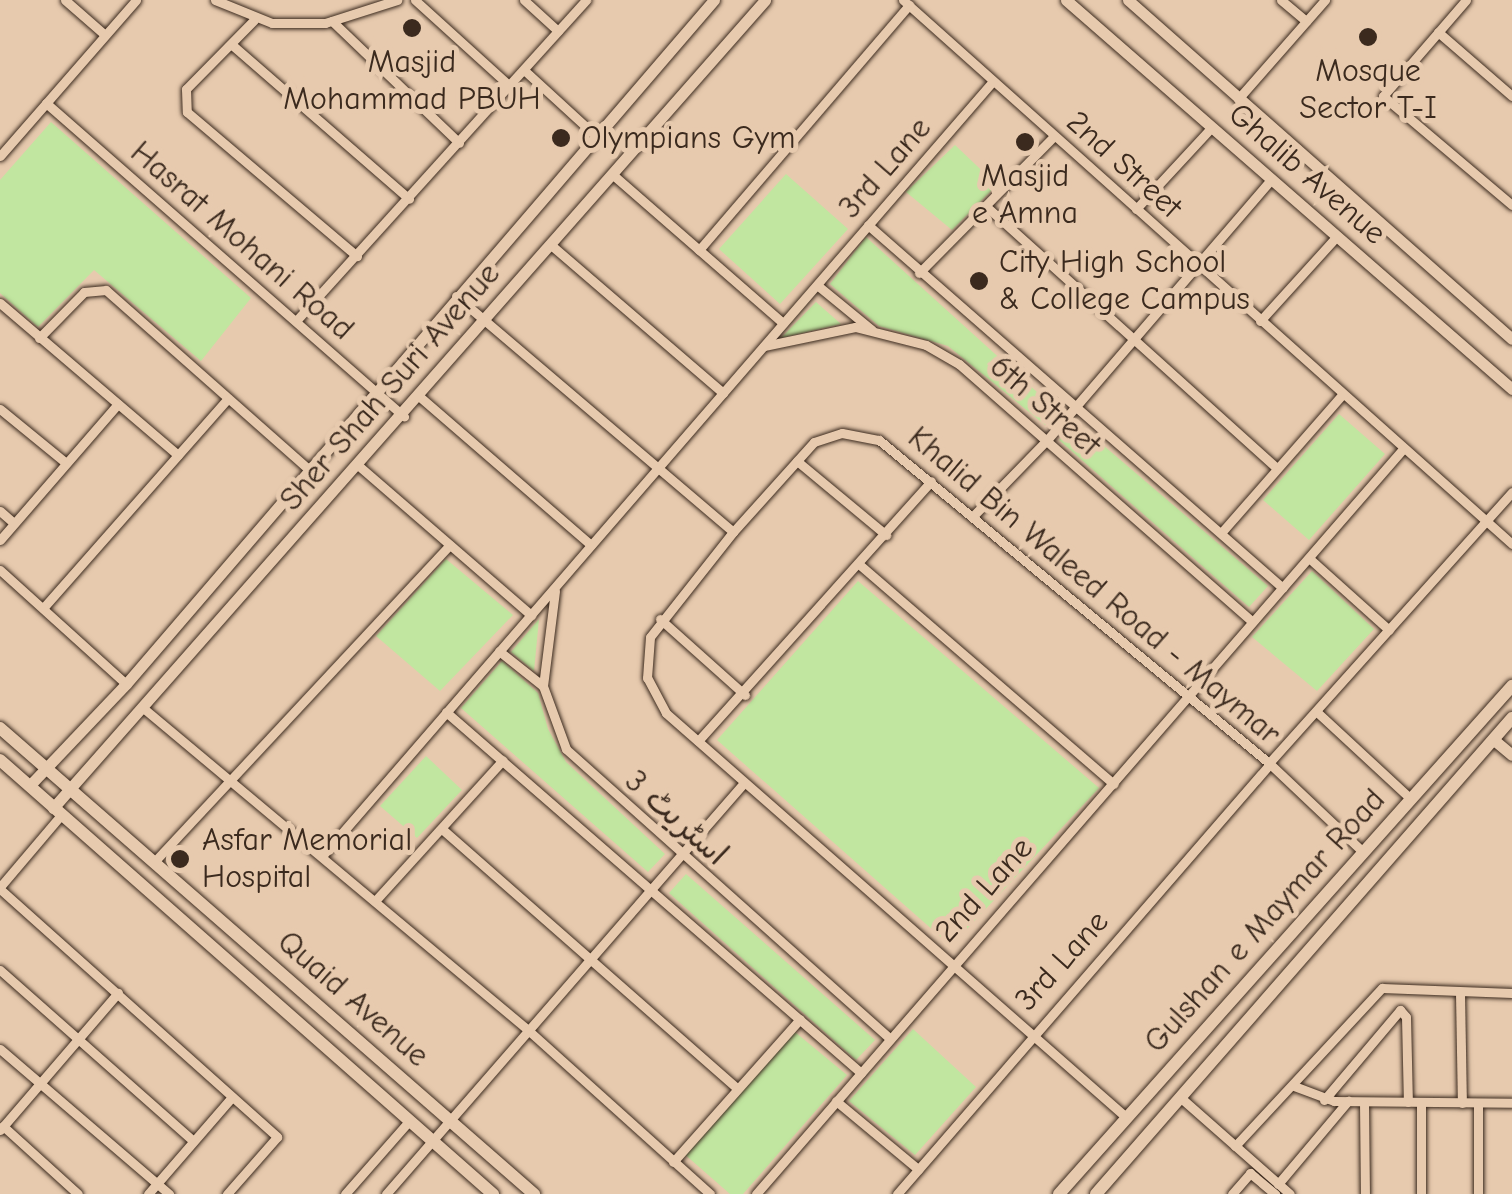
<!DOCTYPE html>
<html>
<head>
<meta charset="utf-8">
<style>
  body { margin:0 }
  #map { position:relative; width:1512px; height:1194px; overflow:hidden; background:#e7caae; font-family:"Comic Neue","Playpen Sans Arabic",sans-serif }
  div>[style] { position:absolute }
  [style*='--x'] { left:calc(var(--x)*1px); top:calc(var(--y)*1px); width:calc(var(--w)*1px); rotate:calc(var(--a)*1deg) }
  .green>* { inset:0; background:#c1e6a0 }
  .roads { filter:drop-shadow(0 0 2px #3b2a1e) drop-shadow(0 0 2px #3b2a1e) }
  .minor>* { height:9px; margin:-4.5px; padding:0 4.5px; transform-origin:4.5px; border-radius:4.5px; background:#e7caae }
  .tertiary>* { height:11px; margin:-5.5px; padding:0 5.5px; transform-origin:5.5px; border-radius:5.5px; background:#e7caae }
  .secondary>* { height:12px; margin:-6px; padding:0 6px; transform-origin:6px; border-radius:6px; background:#e7caae }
  .dots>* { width:28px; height:28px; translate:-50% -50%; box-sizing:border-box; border:5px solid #e7caae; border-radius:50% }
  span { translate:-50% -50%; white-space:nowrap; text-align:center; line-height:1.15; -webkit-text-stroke:10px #e7caae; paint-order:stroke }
  .poi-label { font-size:32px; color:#3b2a1e }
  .left { translate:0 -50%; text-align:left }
  .street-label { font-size:32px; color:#3b2a1e }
</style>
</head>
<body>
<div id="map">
  <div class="green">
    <div style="clip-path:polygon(51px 122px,251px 298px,201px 361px,94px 270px,38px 327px,0 293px,0 180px)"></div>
    <div style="clip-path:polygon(955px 145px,997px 185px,952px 230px,906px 192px)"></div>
    <div style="clip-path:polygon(786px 174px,848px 229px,780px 304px,719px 249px)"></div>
    <div style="clip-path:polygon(866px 237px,1058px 411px,1045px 425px,948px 346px,879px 326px,830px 284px)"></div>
    <div style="clip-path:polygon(816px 302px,841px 324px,781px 338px)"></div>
    <div style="clip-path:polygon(1339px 414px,1385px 454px,1309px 540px,1263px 500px)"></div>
    <div style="clip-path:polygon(1076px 422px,1268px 586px,1249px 607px,1059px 440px)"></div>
    <div style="clip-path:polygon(446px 559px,513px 615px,440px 691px,376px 636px)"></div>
    <div style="clip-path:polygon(1312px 571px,1374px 629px,1317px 691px,1252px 637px)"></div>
    <div style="clip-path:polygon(858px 581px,1099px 788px,951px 946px,717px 740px)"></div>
    <div style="clip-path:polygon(539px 619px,534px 671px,511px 652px)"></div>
    <div style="clip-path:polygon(502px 661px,538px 693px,548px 729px,566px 762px,665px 854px,648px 872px,461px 708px)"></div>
    <div style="clip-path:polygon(426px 756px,462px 790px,417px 838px,380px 806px)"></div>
    <div style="clip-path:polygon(686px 874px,875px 1040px,856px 1060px,669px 893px)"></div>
    <div style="clip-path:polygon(913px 1029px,976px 1087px,915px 1155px,849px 1101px)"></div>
    <div style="clip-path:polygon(795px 1032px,847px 1075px,743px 1194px,730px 1194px,682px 1152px)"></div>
  </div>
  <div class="roads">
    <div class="minor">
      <div style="--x:65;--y:0;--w:53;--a:41.2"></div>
      <div style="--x:215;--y:0;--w:61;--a:22"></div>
      <div style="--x:272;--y:23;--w:53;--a:0"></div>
      <div style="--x:325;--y:23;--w:76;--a:-17.7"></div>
      <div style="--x:415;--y:0;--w:128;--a:42.2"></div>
      <div style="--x:524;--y:0;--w:46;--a:42.4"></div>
      <div style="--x:903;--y:0;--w:817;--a:41.77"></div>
      <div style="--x:1281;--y:0;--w:33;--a:40"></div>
      <div style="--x:1466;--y:0;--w:127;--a:130.8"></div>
      <div style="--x:1383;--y:96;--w:169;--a:40.2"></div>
      <div style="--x:254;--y:20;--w:97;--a:134.6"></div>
      <div style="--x:186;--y:89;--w:23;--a:88"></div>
      <div style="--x:187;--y:112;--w:223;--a:40.3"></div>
      <div style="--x:332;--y:21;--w:176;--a:43.8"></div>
      <div style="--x:1438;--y:32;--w:98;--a:40.9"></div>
      <div style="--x:231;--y:44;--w:236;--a:41"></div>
      <div style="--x:524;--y:70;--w:98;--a:42.5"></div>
      <div style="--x:1238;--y:99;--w:132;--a:-48.7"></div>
      <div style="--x:46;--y:103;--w:476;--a:41.2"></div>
      <div style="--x:0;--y:156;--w:207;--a:-48.9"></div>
      <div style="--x:612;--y:174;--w:227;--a:41.1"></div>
      <div style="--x:988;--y:208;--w:389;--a:42"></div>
      <div style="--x:1136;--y:209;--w:110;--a:-47.2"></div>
      <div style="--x:868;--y:225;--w:551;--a:41.18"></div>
      <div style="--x:551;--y:245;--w:227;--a:40.7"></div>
      <div style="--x:699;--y:250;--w:323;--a:-49.4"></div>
      <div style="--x:919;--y:273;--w:192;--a:-45.4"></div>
      <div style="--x:817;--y:285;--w:71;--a:39.3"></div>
      <div style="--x:456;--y:296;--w:364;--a:40.4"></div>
      <div style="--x:0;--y:303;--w:234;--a:40.5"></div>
      <div style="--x:296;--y:321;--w:433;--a:-47.9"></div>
      <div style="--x:1260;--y:321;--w:115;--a:-47.8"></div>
      <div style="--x:39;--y:338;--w:64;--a:-45.6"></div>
      <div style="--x:84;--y:292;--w:22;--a:-5"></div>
      <div style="--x:106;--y:290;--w:270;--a:41.5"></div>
      <div style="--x:764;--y:346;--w:93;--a:-11.8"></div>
      <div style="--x:855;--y:327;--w:73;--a:14.2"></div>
      <div style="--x:926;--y:345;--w:38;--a:30"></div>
      <div style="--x:959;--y:364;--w:390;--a:41.3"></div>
      <div style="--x:420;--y:397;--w:226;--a:40.9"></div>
      <div style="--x:0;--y:409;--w:85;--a:39.3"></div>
      <div style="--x:797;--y:461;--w:116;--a:39.7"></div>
      <div style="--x:359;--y:466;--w:228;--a:40.9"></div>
      <div style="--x:0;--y:511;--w:18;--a:41"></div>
      <div style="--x:974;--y:515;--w:105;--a:-45.8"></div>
      <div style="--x:1047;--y:440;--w:343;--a:-49.3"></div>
      <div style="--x:1221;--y:533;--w:184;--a:-48.8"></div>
      <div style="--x:0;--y:540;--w:180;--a:-49.1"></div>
      <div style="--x:1310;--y:559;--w:106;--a:41.9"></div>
      <div style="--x:860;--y:565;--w:335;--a:40.8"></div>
      <div style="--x:0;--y:570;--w:170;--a:42.1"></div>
      <div style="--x:555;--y:591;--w:96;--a:97.2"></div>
      <div style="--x:543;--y:686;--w:67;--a:69.9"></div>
      <div style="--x:566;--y:749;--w:432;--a:41.8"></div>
      <div style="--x:44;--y:607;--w:278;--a:-48.6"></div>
      <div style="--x:660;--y:619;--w:114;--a:41.8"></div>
      <div style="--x:499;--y:651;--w:56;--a:38.5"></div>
      <div style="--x:142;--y:707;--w:503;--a:39.92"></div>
      <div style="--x:528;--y:1030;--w:245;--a:42"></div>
      <div style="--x:446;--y:712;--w:550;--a:41.02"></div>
      <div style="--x:1318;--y:713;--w:127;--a:42.8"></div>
      <div style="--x:698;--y:741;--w:349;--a:-48.1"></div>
      <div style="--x:1269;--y:763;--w:364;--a:-48.1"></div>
      <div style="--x:442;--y:829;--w:391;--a:41.3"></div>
      <div style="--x:322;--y:856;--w:1025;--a:-49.11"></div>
      <div style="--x:155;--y:861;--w:432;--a:-47"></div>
      <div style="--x:0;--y:887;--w:94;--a:-49.7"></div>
      <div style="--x:0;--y:889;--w:372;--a:41.8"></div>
      <div style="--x:277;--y:1137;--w:76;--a:131.3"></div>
      <div style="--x:375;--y:901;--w:190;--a:-47.8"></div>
      <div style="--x:0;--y:970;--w:258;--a:41.5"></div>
      <div style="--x:1460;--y:993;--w:110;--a:89"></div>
      <div style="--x:0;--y:1049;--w:223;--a:40.6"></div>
      <div style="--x:1294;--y:1086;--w:43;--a:20.6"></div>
      <div style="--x:1334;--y:1101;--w:178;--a:0.6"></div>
      <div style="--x:1181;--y:1098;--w:145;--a:41.4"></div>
      <div style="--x:1324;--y:1100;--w:118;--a:-49.8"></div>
      <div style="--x:1400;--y:1010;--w:9;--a:49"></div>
      <div style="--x:1406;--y:1017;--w:85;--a:88.7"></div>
      <div style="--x:836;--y:1101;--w:107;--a:39.7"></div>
      <div style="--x:1364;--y:1102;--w:92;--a:89.4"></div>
      <div style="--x:1421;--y:1102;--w:92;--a:90"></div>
      <div style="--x:1478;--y:1103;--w:91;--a:90"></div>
      <div style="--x:1127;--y:1118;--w:614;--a:-138.7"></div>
      <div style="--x:666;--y:713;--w:40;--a:-118"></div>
      <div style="--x:647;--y:678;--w:41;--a:-85.8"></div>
      <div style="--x:650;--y:637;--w:134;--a:-51.7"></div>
      <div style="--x:733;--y:532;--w:121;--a:-48"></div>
      <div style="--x:814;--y:442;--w:29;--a:-18"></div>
      <div style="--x:842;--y:433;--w:38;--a:11"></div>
      <div style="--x:879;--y:440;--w:506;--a:39.63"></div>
      <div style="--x:1269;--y:763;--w:128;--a:43.4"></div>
      <div style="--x:3;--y:1126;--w:101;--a:42.2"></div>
      <div style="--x:0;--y:1130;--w:181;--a:-49.3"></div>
      <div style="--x:1235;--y:1146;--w:216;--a:-47.1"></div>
      <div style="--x:1382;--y:988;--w:130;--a:2.2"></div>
      <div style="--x:673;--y:1162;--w:191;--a:-48.4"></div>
      <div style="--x:1278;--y:1184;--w:109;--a:-49.9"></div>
      <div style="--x:148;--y:1194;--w:128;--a:-49.1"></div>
      <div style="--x:345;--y:1194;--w:98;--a:-48.7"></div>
      <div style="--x:386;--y:1194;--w:542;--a:-48.96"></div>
      <div style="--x:756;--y:1194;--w:987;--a:-49.03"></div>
      <div style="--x:897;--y:1194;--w:568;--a:-49.07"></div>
      <div style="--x:1232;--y:1194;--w:28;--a:-49"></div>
      <div style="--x:1250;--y:1173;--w:33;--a:40"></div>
    </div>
    <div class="tertiary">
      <div style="--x:1066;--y:0;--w:592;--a:41.09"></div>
      <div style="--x:1128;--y:0;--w:512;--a:41.44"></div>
      <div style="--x:1494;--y:740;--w:23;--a:40"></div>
      <div style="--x:30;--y:785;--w:139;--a:-46.5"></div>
      <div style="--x:126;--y:684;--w:902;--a:-49.32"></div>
      <div style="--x:53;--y:808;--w:1077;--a:-48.61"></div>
    </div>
    <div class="secondary">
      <div style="--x:0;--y:728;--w:709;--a:41.11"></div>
      <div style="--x:0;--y:760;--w:657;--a:41.36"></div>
      <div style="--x:1059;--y:1194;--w:681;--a:-48.28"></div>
      <div style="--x:1096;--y:1194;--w:632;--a:-48.85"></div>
    </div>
  </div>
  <div class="dots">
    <div style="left:412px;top:28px;background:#3b2a1e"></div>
    <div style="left:1368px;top:37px;background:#3b2a1e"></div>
    <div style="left:561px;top:138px;background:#3b2a1e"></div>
    <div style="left:1025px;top:142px;background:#3b2a1e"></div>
    <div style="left:979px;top:281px;background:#3b2a1e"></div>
    <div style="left:180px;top:859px;background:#3b2a1e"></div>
  </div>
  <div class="poi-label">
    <span style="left:412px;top:81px">Masjid<br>Mohammad PBUH</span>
    <span style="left:1368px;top:90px">Mosque<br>Sector T-I</span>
    <span class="left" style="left:581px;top:138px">Olympians Gym</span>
    <span style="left:1025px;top:195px">Masjid<br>e Amna</span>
    <span class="left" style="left:999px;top:281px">City High School<br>&amp; College Campus</span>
    <span class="left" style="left:202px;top:859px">Asfar Memorial<br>Hospital</span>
  </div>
  <div class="street-label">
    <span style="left:1124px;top:165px;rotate:42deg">2nd Street</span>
    <span style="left:885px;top:168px;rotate:-49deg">3rd Lane</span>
    <span style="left:1307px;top:174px;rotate:41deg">Ghalib Avenue</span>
    <span style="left:242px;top:241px;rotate:41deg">Hasrat Mohani Road</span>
    <span style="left:390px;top:387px;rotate:-49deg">Sher Shah Suri Avenue</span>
    <span style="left:1045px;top:406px;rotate:41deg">6th Street</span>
    <span style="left:1094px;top:586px;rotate:40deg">Khalid Bin Waleed Road - Maymar</span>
    <span style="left:676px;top:818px;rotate:42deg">اسٹریٹ 3</span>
    <span style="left:984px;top:890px;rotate:-48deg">2nd Lane</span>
    <span style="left:1265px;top:921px;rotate:-48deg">Gulshan e Maymar Road</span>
    <span style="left:1062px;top:961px;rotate:-48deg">3rd Lane</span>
    <span style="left:353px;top:999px;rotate:41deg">Quaid Avenue</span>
  </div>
</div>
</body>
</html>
